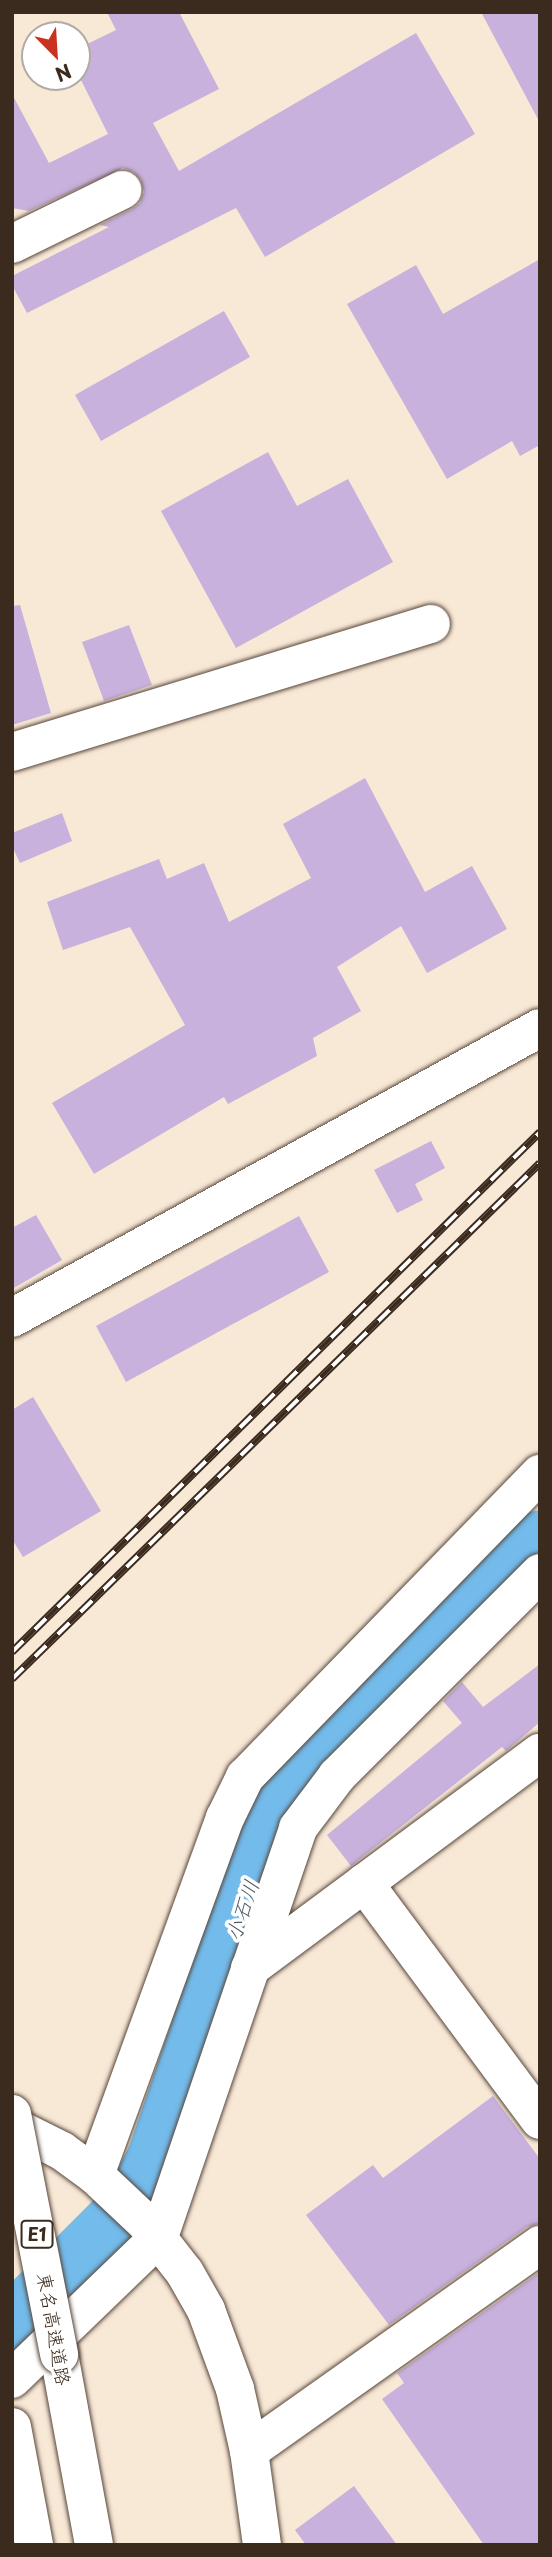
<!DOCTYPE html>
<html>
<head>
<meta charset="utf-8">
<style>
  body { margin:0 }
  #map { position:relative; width:552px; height:2557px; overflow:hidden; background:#f8e8d6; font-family:"Playpen Sans","Klee One",sans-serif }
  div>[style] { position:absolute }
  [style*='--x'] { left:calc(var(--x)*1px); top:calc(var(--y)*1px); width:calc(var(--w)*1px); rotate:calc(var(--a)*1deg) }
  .river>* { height:60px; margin:-30px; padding:0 30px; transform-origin:30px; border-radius:30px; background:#73bbeb }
  .building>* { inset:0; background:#c8b1dc }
  .roads { filter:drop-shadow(0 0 2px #57463a) drop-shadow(0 0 2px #57463a) }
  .minor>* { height:38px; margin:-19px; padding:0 19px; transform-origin:19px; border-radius:19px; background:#fff }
  .highway>* { height:38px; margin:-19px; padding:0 19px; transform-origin:19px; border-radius:19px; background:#fff }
  .rail>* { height:8px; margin-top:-4px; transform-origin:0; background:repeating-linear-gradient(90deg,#fff 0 16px,#3b2a1e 0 32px); box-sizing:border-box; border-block:2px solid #3b2a1e }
  .bridges { filter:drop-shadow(0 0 2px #57463a) drop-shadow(0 0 2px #57463a) }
  .highway-bridge>* { height:38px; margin:-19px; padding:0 19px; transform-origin:19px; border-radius:19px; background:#fff }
  span { translate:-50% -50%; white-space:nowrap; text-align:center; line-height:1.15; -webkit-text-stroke:7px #fff; paint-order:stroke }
  .shield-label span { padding:2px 5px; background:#fff; border:2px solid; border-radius:5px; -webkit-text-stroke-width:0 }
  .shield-label { font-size:18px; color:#3b2a1e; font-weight:700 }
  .street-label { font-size:19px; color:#3b2a1e }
  .water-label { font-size:21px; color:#4f5d66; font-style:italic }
  .frame { position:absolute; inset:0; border:14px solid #3b2a1e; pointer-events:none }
  .north { position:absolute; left:21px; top:21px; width:70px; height:70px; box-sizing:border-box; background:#fff; border:2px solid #b1aaa5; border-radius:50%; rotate:156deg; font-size:19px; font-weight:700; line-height:28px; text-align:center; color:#3b2a1e }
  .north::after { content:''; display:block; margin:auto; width:24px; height:32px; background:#c8321e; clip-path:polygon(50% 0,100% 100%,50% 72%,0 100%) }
</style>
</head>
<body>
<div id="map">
  <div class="river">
    <div style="--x:12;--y:2324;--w:143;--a:-45"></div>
    <div style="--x:113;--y:2223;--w:40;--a:-49"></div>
    <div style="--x:139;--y:2193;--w:39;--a:-63"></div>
    <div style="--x:157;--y:2158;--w:351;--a:-71.2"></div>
    <div style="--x:270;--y:1826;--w:30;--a:-62"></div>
    <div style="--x:284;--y:1800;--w:32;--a:-54"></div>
    <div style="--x:303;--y:1774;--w:333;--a:-44.6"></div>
  </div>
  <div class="building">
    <div style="clip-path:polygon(107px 12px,179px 12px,219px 89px,153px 123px,179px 171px,416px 33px,475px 134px,265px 257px,236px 208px,27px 313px,12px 285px,12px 276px,109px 227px,100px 225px,132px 209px,140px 203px,144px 192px,141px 180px,134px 172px,123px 168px,29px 211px,12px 208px,12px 94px,49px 163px,108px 134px,77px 72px,77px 49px,116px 30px)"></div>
    <div style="clip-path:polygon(481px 12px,540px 12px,540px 123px)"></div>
    <div style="clip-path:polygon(540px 259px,540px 445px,520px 456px,512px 441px,447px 479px,347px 304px,416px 265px,443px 314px)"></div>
    <div style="clip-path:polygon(224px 311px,250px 357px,101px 441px,75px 395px)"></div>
    <div style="clip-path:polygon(268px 452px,297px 506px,348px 479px,393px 562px,236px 648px,161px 511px)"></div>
    <div style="clip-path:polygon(20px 605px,51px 713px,12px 725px,12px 606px)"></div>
    <div style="clip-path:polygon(129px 625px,152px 685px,104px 701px,82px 642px)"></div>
    <div style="clip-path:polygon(365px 778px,425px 892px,472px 866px,507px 929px,427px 973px,401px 926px,337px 967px,361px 1011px,313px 1038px,317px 1056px,228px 1104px,224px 1097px,94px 1174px,52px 1103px,185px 1025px,130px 927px,63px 950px,47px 902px,159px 859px,167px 879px,204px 863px,229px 922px,311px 878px,283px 824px)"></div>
    <div style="clip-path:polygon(62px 813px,72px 841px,20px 863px,12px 846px,12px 833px)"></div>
    <div style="clip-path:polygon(431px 1141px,445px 1168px,415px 1184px,423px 1200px,397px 1213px,374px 1170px)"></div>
    <div style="clip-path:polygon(36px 1215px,62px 1260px,12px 1289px,12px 1228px)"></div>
    <div style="clip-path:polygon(299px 1216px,329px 1272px,126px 1382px,96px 1326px)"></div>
    <div style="clip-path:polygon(33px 1397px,101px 1511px,23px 1557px,12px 1539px,12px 1410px)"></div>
    <div style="clip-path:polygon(540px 1664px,540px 1722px,506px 1751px,502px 1747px,351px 1866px,327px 1835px,462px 1723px,443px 1701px,462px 1682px,483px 1707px)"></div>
    <div style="clip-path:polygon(493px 2096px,540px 2159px,540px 2223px,527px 2227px,389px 2325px,306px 2215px,373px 2165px,383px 2178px)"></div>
    <div style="clip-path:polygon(540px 2272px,540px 2545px,484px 2545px,382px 2399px,404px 2383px,397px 2373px)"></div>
    <div style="clip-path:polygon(354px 2486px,397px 2545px,306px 2545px,295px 2530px)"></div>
  </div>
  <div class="roads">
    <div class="minor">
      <div style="--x:12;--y:244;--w:123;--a:-26.1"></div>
      <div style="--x:12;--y:752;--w:438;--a:-17"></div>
      <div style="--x:12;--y:1318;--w:602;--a:-28.78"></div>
      <div style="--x:364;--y:1883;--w:295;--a:53.4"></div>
      <div style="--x:250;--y:1968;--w:361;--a:-36.6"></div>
      <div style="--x:12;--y:2126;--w:56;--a:26.6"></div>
      <div style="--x:62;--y:2151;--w:41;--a:36"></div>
      <div style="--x:95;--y:2175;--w:70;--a:43.3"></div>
      <div style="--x:146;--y:2223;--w:63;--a:52"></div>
      <div style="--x:185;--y:2273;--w:43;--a:60.4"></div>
      <div style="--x:206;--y:2310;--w:84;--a:69.8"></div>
      <div style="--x:235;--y:2389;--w:64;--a:77.3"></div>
      <div style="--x:249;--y:2451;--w:95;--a:82.1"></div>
      <div style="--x:95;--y:2175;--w:380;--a:-70"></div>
      <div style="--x:225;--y:1818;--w:46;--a:-64"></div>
      <div style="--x:245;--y:1777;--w:423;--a:-45.8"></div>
      <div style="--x:12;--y:2379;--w:204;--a:-44"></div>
      <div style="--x:159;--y:2237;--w:432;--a:-71.2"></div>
      <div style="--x:298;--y:1828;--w:65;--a:-53.1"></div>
      <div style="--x:337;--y:1776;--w:287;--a:-45"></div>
      <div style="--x:249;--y:2451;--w:357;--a:-35.3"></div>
    </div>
    <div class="highway">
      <div style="--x:59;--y:2354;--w:194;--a:79.6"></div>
      <div style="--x:12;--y:2427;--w:120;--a:79.4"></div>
    </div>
  </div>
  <div class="rail">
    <div style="--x:12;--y:1652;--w:741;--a:-44.56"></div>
    <div style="--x:12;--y:1679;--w:738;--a:-44.34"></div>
  </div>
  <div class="bridges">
    <div class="highway-bridge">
      <div style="--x:12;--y:2114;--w:245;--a:78.9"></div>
    </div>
  </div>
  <div class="shield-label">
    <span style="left:37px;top:2234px">E1</span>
  </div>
  <div class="street-label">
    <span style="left:54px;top:2329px;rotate:80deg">東名高速道路</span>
  </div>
  <div class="water-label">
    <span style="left:241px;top:1910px;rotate:-71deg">小石川</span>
  </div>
  <div class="frame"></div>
  <div class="north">N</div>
</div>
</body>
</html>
